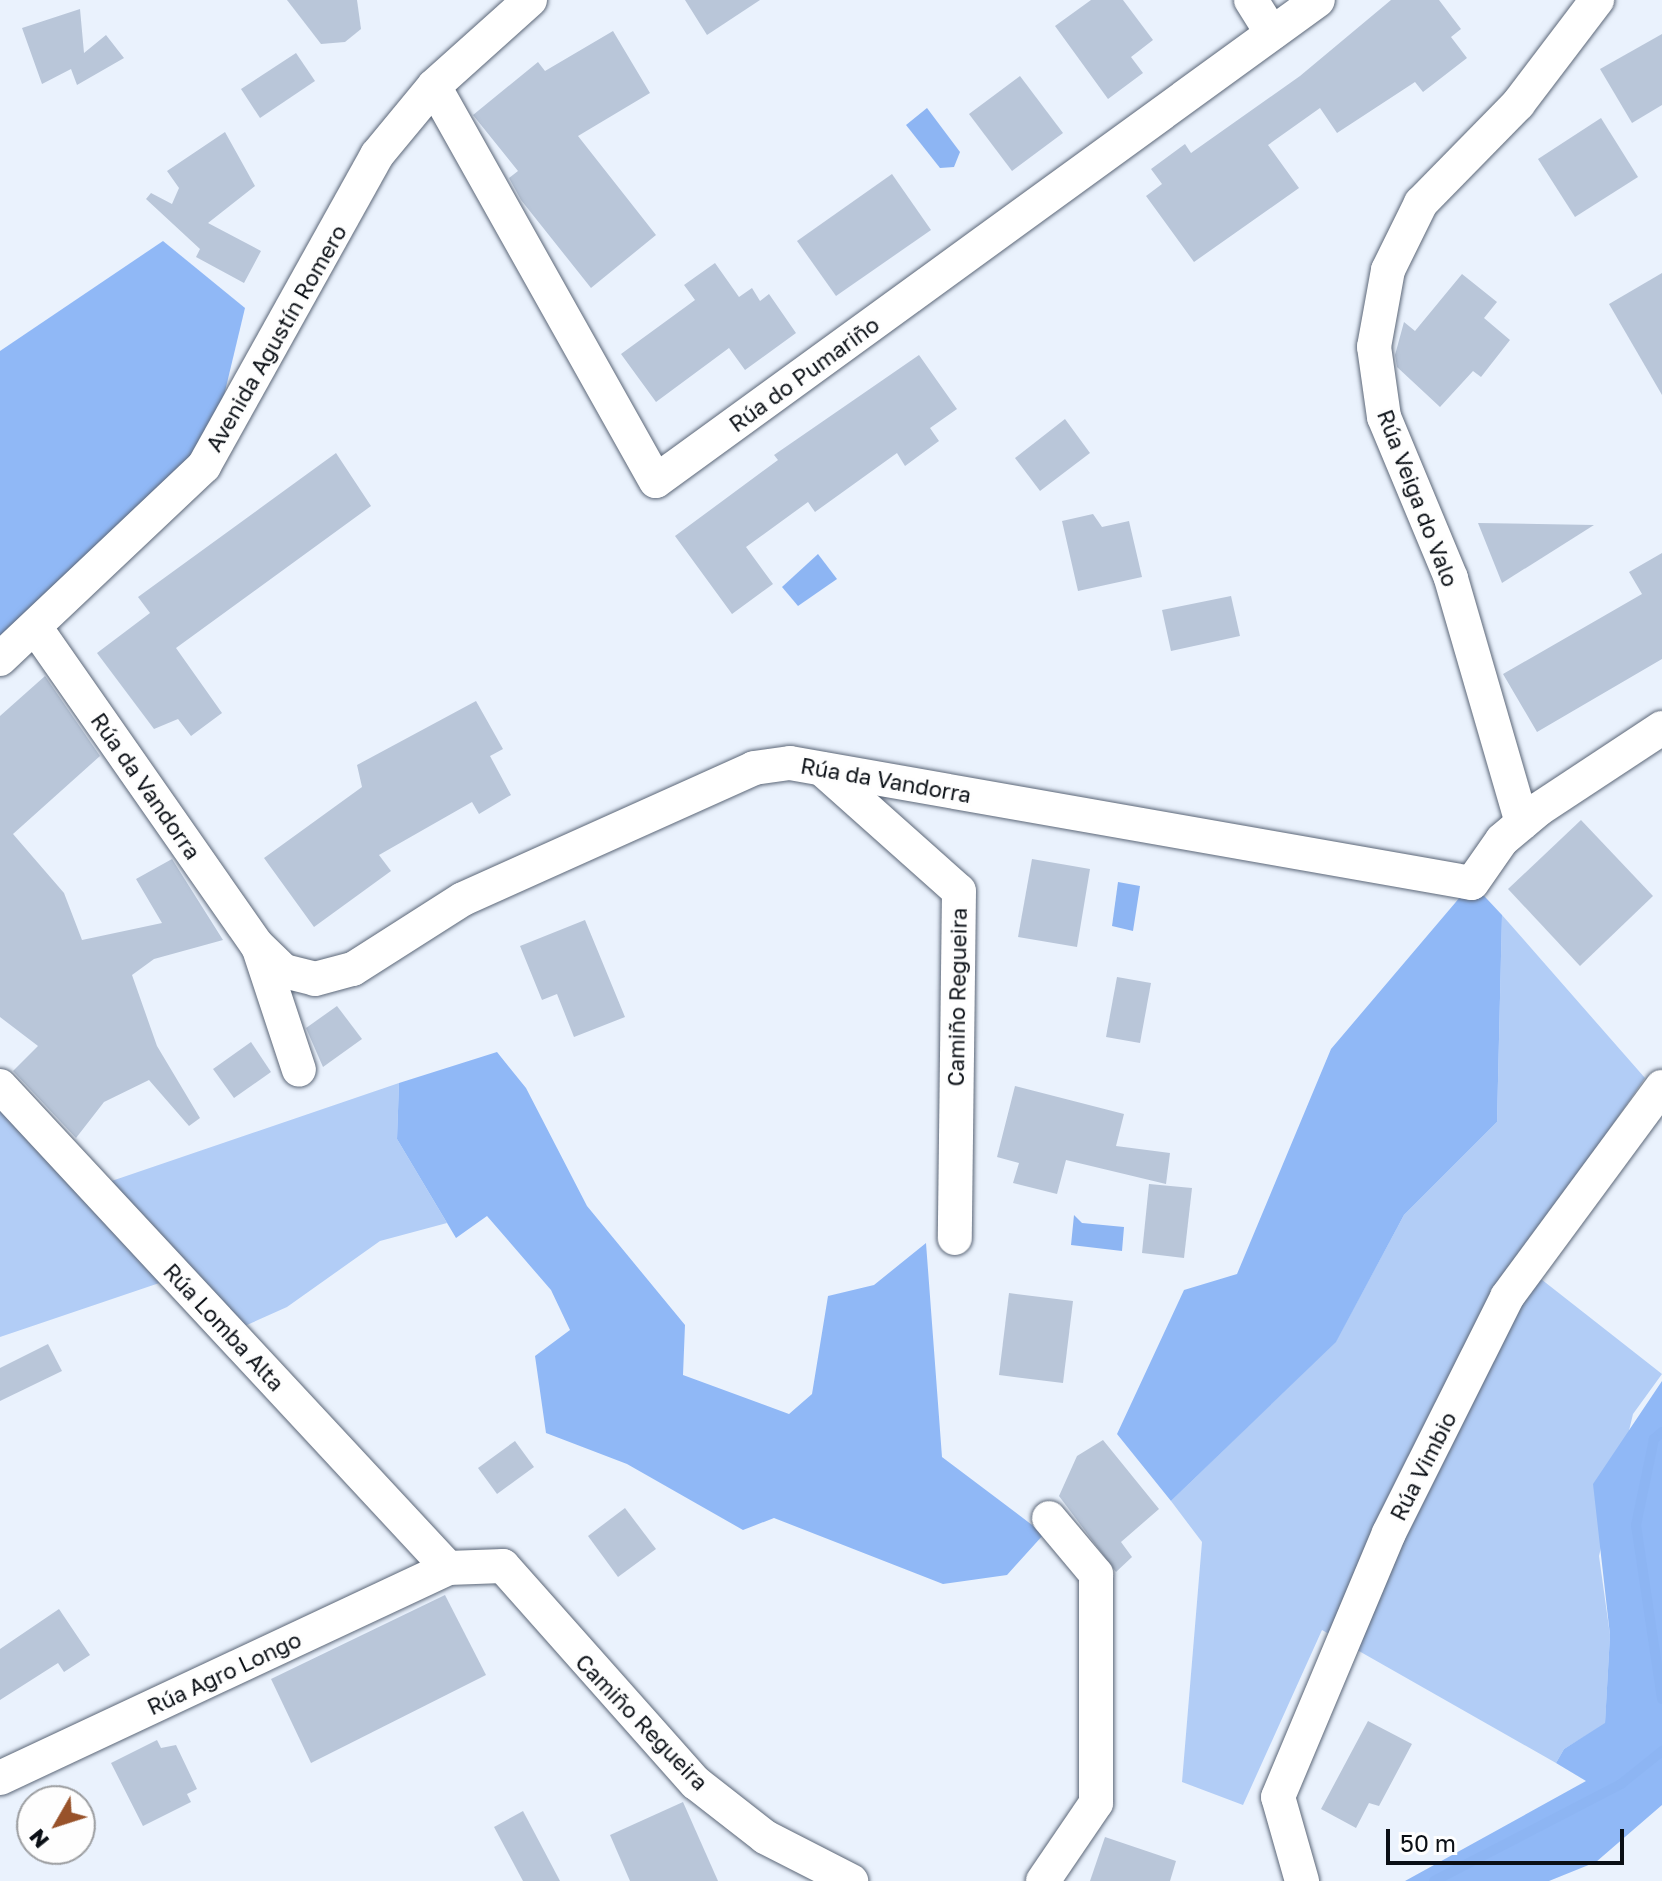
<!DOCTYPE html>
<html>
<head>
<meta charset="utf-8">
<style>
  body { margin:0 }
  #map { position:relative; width:1662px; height:1881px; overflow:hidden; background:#eaf2fd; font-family:"Golos Text",sans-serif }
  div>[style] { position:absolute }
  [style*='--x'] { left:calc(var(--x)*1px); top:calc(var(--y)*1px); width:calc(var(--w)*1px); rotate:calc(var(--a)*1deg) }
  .green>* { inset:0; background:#b2cdf6 }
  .forest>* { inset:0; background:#90b8f6 }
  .water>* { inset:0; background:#8db5f3 }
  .stream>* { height:10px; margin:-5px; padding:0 5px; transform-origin:5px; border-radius:5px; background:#8db5f3 }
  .building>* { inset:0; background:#b9c6d9 }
  .roads { filter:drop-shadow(0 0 2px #5c6778) drop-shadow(0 0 2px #5c6778) }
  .minor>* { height:34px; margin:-17px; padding:0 17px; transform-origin:17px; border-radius:17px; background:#fff }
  span { translate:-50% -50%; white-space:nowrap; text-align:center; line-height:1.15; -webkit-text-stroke:6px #fefefe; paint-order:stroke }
  .street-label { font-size:22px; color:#0a0f15 }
  .north { position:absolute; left:16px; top:1785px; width:80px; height:80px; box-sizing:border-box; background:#fefefe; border:2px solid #9c9ea1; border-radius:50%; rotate:231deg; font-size:22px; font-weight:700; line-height:32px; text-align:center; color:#0a0f15 }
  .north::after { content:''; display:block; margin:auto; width:28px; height:36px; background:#98522a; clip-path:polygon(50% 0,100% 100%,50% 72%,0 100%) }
  .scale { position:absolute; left:1386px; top:1829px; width:238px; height:36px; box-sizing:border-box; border:4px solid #0a0f15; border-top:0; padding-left:10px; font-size:24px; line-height:28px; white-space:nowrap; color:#0a0f15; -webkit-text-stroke:6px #fefefe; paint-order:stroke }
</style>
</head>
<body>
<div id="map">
  <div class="green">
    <div style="clip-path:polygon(1502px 915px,1645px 1078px,1518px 1261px,1662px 1374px,1633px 1414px,1599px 1556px,1610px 1635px,1605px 1724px,1564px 1749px,1556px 1763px,1322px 1630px,1243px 1805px,1182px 1782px,1202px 1542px,1171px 1501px,1336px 1341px,1404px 1215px,1497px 1122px)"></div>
    <div style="clip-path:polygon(399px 1083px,397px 1139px,447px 1223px,380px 1241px,287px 1307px,229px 1333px,177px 1277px,0 1337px,0 1086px,94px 1187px)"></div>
  </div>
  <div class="forest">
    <div style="clip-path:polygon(163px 241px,245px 308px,209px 458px,0 659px,0 351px)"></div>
    <div style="clip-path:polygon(1472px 883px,1502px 915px,1497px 1122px,1404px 1215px,1336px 1342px,1171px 1501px,1117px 1434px,1184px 1290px,1237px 1274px,1331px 1049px)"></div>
    <div style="clip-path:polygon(497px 1052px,526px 1088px,587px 1206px,685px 1325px,683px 1375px,789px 1414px,812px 1394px,828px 1296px,874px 1285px,926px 1243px,942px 1457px,1044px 1534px,1007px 1575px,943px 1584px,774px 1518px,743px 1530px,627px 1464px,546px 1433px,535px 1356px,570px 1330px,551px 1290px,487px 1216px,456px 1238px,397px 1139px,399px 1083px)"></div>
    <div style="clip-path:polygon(1662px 1381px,1662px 1805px,1596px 1862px,1549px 1881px,1405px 1881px,1586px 1781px,1556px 1763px,1564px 1749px,1605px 1723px,1610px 1635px,1593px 1484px)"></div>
  </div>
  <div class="water">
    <div style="clip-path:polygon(927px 108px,960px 152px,954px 167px,940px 168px,906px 125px)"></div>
    <div style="clip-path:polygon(818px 554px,837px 579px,798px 606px,782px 587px)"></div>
    <div style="clip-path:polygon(1118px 882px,1140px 886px,1133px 931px,1112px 926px)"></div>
    <div style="clip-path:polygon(1074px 1215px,1082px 1223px,1124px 1227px,1122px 1251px,1071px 1245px)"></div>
  </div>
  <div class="stream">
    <div style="--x:1662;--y:1432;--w:11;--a:139"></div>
    <div style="--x:1654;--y:1439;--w:88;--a:101.8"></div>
    <div style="--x:1636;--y:1525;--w:176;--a:81.5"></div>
    <div style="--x:1434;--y:1881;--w:211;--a:-27.4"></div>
    <div style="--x:1621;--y:1784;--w:53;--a:-38.8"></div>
  </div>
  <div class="building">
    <div style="clip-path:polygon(287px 0,357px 0,361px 29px,345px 42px,321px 44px)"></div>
    <div style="clip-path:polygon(685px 0,760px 0,707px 35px)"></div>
    <div style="clip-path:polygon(1091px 0,1123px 0,1153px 40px,1131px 57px,1143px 73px,1108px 99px,1055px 26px)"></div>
    <div style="clip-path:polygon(1391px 0,1439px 0,1461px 29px,1451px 37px,1467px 58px,1423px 92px,1415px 82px,1337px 133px,1320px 108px,1268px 145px,1299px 188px,1194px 262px,1146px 196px,1162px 184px,1151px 169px,1185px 144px,1191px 153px,1300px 76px)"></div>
    <div style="clip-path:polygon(80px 9px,84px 53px,106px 35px,124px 58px,77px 85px,71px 69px,42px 84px,22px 28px)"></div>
    <div style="clip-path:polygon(613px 31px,650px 93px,578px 136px,656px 235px,591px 288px,521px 200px,509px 178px,518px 171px,473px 115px,538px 62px,545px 71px)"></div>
    <div style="clip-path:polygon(1662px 34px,1662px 105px,1632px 123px,1600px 69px)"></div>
    <div style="clip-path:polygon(296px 53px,315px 81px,260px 118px,241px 89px)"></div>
    <div style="clip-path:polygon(1020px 76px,1063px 133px,1012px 171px,969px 114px)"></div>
    <div style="clip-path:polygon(1601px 118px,1638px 177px,1575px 217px,1538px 159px)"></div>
    <div style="clip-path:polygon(225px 132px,255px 186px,208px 223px,261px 251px,244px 283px,196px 257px,200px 249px,146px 199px,151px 193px,172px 204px,179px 188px,167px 171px)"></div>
    <div style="clip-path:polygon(892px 174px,931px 230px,836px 296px,797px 241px)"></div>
    <div style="clip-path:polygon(715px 263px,739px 297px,752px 288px,760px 301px,769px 294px,796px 333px,745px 370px,729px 348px,656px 402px,621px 354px,695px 300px,684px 285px)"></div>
    <div style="clip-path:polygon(1662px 273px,1662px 395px,1609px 304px)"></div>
    <div style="clip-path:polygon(1462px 274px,1497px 302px,1484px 318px,1510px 340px,1481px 377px,1473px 371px,1440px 407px,1397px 367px,1395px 355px,1404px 322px,1415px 331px)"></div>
    <div style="clip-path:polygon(919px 355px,957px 409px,930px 428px,939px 441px,905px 466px,897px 453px,815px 512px,808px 502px,746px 547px,773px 584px,732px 614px,675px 536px,778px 460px,774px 455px)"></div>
    <div style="clip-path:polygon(1065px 419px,1090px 453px,1040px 491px,1015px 458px)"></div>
    <div style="clip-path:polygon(336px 453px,371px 506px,176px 648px,222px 713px,191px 736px,178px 719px,154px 729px,97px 653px,150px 613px,138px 597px)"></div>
    <div style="clip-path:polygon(1093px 514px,1102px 527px,1129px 521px,1142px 577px,1078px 591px,1062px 521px)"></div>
    <div style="clip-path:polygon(1478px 523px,1594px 525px,1502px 583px)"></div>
    <div style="clip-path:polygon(1662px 553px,1662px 659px,1537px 732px,1503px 674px,1642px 594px,1629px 572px)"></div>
    <div style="clip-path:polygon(1231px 596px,1240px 636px,1171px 651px,1162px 610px)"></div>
    <div style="clip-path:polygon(45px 676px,100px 756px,13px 834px,64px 893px,82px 940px,162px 923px,136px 879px,172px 859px,223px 940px,154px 959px,132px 975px,157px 1046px,200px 1118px,189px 1126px,149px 1080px,104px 1102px,76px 1138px,13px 1071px,38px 1046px,0 1017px,0 716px)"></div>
    <div style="clip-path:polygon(476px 701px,503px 749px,490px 756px,511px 795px,479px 814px,472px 802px,379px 855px,391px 871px,314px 927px,264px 858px,362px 787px,357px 765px)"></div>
    <div style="clip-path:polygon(1581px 820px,1653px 896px,1580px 966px,1508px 889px)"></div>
    <div style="clip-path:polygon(1032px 859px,1090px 869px,1077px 947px,1018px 937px)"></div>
    <div style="clip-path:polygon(585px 920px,625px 1017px,574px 1037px,557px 994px,542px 1000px,520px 946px)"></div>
    <div style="clip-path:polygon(1117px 977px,1151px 983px,1140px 1043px,1106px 1037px)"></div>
    <div style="clip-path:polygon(337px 1006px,362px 1039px,323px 1067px,306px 1028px)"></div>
    <div style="clip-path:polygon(251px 1042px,271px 1072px,234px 1098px,213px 1069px)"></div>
    <div style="clip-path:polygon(1015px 1086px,1124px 1114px,1116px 1146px,1170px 1153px,1166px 1184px,1066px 1160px,1057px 1194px,1013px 1183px,1019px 1163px,997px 1157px)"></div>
    <div style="clip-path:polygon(1149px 1184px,1192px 1188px,1184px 1258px,1142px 1253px)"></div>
    <div style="clip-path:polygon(1009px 1293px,1073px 1301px,1063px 1383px,999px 1375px)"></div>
    <div style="clip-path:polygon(48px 1344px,62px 1371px,0 1401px,0 1368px)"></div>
    <div style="clip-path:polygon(1103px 1440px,1159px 1509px,1121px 1542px,1132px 1557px,1116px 1572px,1059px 1496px,1077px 1456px)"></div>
    <div style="clip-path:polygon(515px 1441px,534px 1467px,497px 1494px,478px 1468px)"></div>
    <div style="clip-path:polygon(625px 1508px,656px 1549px,618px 1577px,588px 1536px)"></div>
    <div style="clip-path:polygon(445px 1595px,486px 1675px,311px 1763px,271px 1679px)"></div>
    <div style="clip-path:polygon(59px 1609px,90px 1655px,64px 1672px,58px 1663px,0 1700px,0 1649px)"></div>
    <div style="clip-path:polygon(1368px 1721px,1412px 1744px,1379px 1806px,1369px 1803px,1356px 1828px,1321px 1809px)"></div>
    <div style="clip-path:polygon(157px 1740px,161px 1748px,176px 1745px,197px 1789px,187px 1794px,191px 1802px,143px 1826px,111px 1763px)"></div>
    <div style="clip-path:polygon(683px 1802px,718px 1881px,630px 1881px,610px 1835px)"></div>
    <div style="clip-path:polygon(523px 1811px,560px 1881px,523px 1881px,494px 1827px)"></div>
    <div style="clip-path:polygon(1105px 1837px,1176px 1861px,1170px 1881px,1090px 1881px)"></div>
  </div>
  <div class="roads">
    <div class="minor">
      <div style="--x:1251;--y:0;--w:39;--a:58"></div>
      <div style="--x:434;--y:86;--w:453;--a:60.7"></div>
      <div style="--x:656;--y:481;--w:818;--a:-36"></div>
      <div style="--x:35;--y:627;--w:388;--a:55.1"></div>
      <div style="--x:257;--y:945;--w:37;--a:44"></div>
      <div style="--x:284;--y:971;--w:32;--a:14"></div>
      <div style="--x:315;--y:979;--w:39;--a:-15"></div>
      <div style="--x:353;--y:969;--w:130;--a:-32.5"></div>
      <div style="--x:463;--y:899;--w:319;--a:-24.2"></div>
      <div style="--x:754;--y:768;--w:36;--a:-8"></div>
      <div style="--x:790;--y:763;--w:692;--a:9.98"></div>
      <div style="--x:1472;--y:883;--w:52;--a:-55.1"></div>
      <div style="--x:1502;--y:840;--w:48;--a:-40"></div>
      <div style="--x:1539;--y:809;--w:147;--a:-33.4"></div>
      <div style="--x:0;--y:659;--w:281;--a:-43.4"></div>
      <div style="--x:204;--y:466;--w:356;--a:-60.9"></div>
      <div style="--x:377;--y:155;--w:89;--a:-50.4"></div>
      <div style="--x:434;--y:86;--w:129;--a:-41.9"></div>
      <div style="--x:822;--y:769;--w:183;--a:41.7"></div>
      <div style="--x:959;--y:891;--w:347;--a:90.7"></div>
      <div style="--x:1522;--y:823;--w:255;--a:-106.2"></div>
      <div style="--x:1451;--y:578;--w:174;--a:-112.6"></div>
      <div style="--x:1384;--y:417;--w:71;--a:-98.1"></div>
      <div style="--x:1374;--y:347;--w:78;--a:-79.7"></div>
      <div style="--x:1388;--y:270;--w:75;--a:-63.8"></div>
      <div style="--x:1421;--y:203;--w:139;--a:-45.6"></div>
      <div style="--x:1518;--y:104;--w:131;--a:-52.8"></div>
      <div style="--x:259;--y:949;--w:127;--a:71.7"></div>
      <div style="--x:0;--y:1086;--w:658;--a:47.09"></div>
      <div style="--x:0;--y:1778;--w:495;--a:-25.1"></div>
      <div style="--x:448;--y:1568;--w:55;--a:-2.1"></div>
      <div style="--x:503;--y:1566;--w:290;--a:48.4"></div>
      <div style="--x:696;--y:1783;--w:88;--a:38"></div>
      <div style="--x:765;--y:1837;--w:97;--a:27.1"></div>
      <div style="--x:1043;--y:1881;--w:94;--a:-55.8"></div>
      <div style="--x:1096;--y:1803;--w:229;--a:-90"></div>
      <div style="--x:1096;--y:1574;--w:73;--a:-130"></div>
      <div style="--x:1302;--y:1881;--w:87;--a:-105.9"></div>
      <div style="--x:1278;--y:1797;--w:286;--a:-67.2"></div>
      <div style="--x:1389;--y:1533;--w:264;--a:-63.4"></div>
      <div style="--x:1507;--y:1297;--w:261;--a:-53.6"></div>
    </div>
  </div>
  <div class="street-label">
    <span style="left:276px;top:338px;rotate:-60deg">Avenida Agustín Romero</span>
    <span style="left:804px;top:374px;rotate:-36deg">Rúa do Pumariño</span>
    <span style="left:1418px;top:498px;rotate:69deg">Rúa Veiga do Valo</span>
    <span style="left:886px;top:780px;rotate:10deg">Rúa da Vandorra</span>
    <span style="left:146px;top:786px;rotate:55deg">Rúa da Vandorra</span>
    <span style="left:957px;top:997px;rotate:-89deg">Camiño Regueira</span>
    <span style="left:224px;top:1327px;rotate:47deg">Rúa Lomba Alta</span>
    <span style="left:1423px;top:1466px;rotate:-63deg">Rúa Vimbio</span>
    <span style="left:224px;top:1673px;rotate:-25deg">Rúa Agro Longo</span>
    <span style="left:642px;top:1722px;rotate:46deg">Camiño Regueira</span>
  </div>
  <div class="north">N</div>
  <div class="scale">50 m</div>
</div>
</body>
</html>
